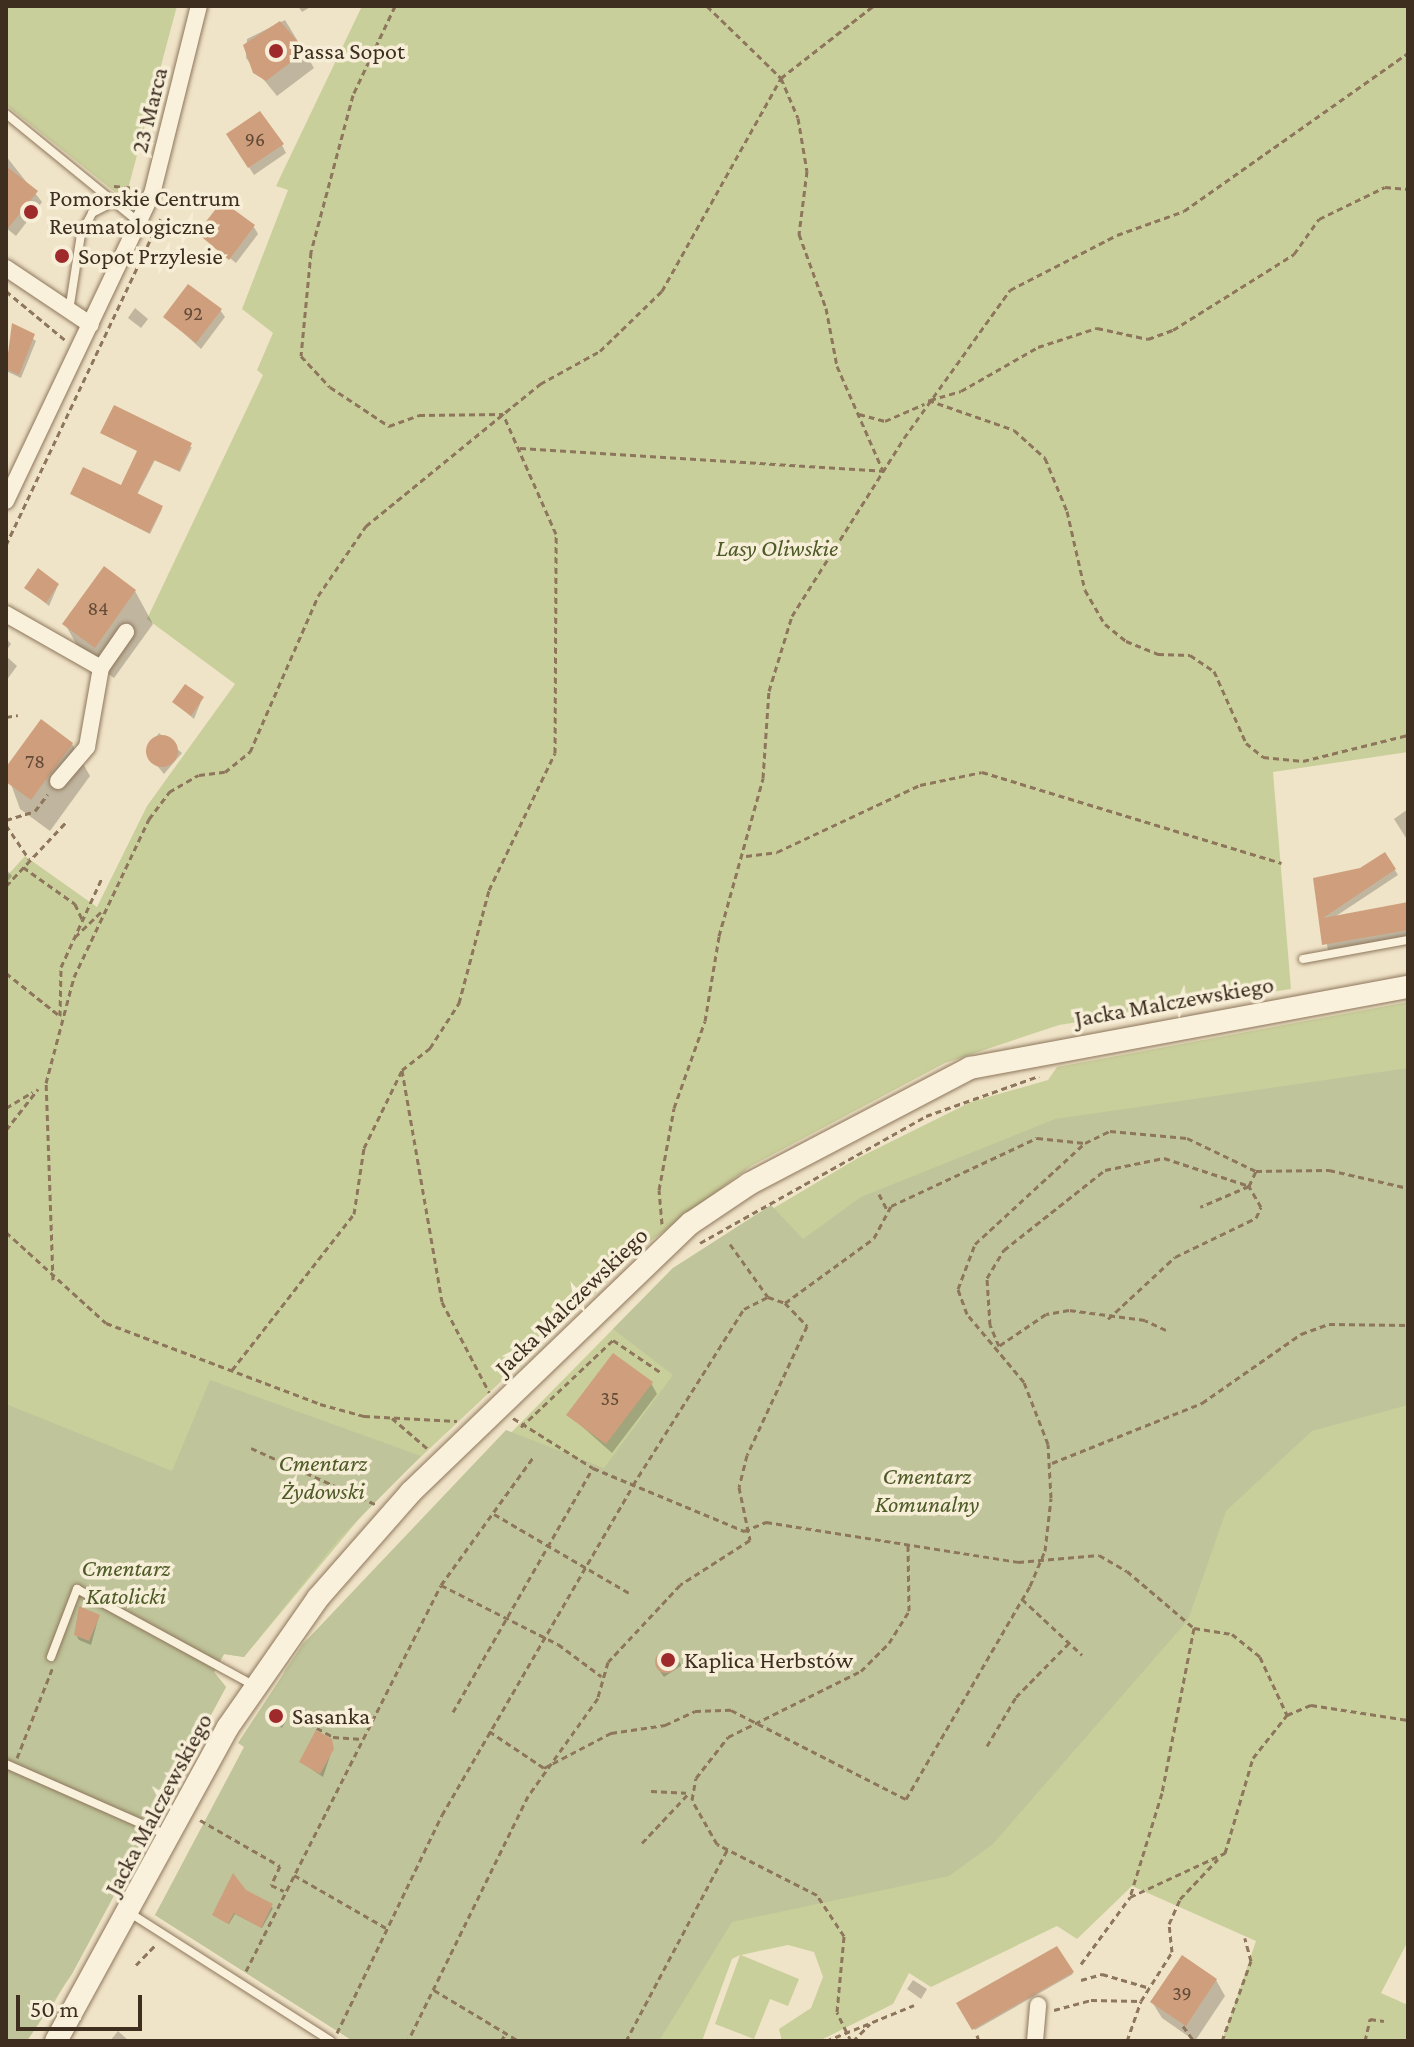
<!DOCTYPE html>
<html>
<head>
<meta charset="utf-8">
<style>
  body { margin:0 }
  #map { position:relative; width:1414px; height:2047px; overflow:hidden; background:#f0e4c8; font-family:"Crimson Pro",serif }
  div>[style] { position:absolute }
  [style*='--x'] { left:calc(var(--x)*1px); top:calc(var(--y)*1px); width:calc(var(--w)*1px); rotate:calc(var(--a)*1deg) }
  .green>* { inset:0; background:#c9cf9b }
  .cemetery>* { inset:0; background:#bfc49a }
  .shadow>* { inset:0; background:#0003 }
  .building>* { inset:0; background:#cf9f7d }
  .round { border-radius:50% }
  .path>* { height:3px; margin-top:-1.5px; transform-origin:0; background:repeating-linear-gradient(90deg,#8d765c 0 6px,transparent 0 10px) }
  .roads { filter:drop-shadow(0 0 2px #8d765c) drop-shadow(0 0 2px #8d765c) }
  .lane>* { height:8px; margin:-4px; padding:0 4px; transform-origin:4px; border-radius:4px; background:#faf1dc }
  .street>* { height:16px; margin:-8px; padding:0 8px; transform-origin:8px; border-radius:8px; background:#faf1dc }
  .secondary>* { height:22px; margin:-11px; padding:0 11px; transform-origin:11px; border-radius:11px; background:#faf1dc }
  .dots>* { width:22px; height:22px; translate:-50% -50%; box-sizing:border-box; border:4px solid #f7eed8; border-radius:50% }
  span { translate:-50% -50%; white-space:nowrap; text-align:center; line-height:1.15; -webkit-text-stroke:7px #f7eed8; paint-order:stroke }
  .number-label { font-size:20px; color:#624a37 }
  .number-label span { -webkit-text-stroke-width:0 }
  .poi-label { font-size:24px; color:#3d2e20 }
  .left { translate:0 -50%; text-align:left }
  .street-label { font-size:24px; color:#3d2e20 }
  .park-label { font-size:24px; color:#4d5a26; font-style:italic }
  .frame { position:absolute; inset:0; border:8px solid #3d2e20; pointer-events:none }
  .scale { position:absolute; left:16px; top:1995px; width:126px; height:36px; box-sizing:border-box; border:4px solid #3d2e20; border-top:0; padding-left:10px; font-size:24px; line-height:28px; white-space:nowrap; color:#3d2e20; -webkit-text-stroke:6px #f7eed8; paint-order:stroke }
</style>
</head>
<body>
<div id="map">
  <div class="green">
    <div style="clip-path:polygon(6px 6px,177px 6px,125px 200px,6px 105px)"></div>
    <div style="clip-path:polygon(362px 6px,1408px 6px,1408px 752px,1273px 772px,1291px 989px,1059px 1025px,945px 1063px,751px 1166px,648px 1243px,373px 1502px,244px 1657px,224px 1654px,214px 1672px,226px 1687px,46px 2018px,6px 2013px,6px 877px,25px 856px,97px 907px,147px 806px,235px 684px,147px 619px,263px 375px,257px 370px,273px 333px,242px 309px,288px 190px,276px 186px)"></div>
    <div style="clip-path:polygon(1408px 1002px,1408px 1941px,1381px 1993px,1408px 2005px,1408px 2041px,1222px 2041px,1256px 1941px,1132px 1886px,1077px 1939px,1057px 1926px,931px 1987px,909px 1973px,893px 2004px,819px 2041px,782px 2041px,779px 2029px,811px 2008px,823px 1977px,814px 1952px,788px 1945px,741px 1955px,799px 1979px,788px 2006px,770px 1999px,754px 2039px,715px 2024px,740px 1955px,732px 1959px,702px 2041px,353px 2041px,155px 1915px,249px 1765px,285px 1670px,303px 1644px,673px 1268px,858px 1158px,971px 1102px,1048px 1080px,1057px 1067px)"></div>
  </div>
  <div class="cemetery">
    <div style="clip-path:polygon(1408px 1068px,1408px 1405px,1312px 1431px,1226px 1511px,1188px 1620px,993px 1844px,949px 1876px,732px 1922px,659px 2041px,353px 2041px,155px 1915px,244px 1747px,238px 1743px,303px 1644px,506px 1430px,604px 1468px,673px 1375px,613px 1329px,673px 1268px,771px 1205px,803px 1239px,861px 1197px,1055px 1119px)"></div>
    <div style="clip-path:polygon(210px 1380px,421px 1456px,338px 1540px,244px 1657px,224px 1654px,214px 1672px,226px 1687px,72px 1974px,27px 2041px,6px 2041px,6px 1404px,172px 1471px)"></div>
  </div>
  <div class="shadow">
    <div style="clip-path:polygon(298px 6px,312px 6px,302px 12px)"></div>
    <div style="clip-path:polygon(285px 20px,314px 68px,277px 96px,246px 58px,247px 39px)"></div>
    <div style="clip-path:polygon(228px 134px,282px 145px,286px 153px,254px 175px)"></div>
    <div style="clip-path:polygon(6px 156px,42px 202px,16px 236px,6px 228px)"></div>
    <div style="clip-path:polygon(254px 227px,258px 234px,236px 263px,199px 233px)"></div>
    <div style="clip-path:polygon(135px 308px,148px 319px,141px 328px,128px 318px)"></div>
    <div style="clip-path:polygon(220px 310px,225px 317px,201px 349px,166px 317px)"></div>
    <div style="clip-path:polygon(13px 325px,36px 341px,21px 378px,6px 371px)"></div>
    <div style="clip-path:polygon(192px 447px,180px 472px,155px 460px,137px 495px,162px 509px,150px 534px,72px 494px,122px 488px,139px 452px)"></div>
    <div style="clip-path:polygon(58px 585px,49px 606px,27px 588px)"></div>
    <div style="clip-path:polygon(135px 591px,153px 624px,114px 678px,83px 656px,65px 624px)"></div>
    <div style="clip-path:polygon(6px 638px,11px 644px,6px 651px)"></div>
    <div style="clip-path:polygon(6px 656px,17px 666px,6px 681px)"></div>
    <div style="clip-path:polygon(202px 699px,194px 719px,174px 702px)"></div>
    <div style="clip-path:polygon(159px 733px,182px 753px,164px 774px,146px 752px)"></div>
    <div style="clip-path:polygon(72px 744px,90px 776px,50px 831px,20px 809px,6px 770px)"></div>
    <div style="clip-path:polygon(1408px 809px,1408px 841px,1394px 819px)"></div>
    <div style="clip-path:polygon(1385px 854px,1398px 875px,1333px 918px,1408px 905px,1408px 936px,1328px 950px,1315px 879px,1361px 870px)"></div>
    <div style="clip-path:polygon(6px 869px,12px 876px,6px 883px)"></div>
    <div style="clip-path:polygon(651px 1383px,657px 1394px,612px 1453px,569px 1415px)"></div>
    <div style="clip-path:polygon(99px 1616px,91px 1645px,79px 1640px,76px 1635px)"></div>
    <div style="clip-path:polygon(668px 1650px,682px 1665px,664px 1677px,656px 1666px)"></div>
    <div style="clip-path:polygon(271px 1707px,287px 1719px,282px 1728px,266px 1716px)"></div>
    <div style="clip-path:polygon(332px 1750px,323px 1777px,301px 1762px)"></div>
    <div style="clip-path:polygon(245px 1892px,273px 1908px,262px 1928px,235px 1914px,229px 1924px,214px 1915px)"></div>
    <div style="clip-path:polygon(1056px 1949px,1073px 1974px,975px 2030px,958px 2004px)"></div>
    <div style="clip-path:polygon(913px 1980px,927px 1989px,921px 1999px,907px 1989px)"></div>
    <div style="clip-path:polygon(1216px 1980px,1225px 1996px,1195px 2041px,1162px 2018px,1152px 2002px)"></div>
    <div style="clip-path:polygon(118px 2031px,129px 2041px,110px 2041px)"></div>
  </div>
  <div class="building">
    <div style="clip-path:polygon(280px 21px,306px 51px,266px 81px,253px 73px,243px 45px)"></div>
    <div style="clip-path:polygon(260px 111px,284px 144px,248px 168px,226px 134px)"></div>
    <div style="clip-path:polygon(6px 166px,38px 191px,6px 231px)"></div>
    <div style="clip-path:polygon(222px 201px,255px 225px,229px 260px,197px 233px)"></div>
    <div style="clip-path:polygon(188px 284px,222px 309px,196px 343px,163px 317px)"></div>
    <div style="clip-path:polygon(12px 323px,35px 334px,19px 375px,6px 369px)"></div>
    <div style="clip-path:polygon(114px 405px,192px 443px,179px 471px,154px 460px,137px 493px,163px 506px,149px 533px,70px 494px,83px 467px,121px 485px,137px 451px,100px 433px)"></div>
    <div style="clip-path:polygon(104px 566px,136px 590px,95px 648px,62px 624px)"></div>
    <div style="clip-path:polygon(38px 568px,59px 584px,46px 603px,24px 588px)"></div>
    <div style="clip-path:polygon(185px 684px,204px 697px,191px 716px,172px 702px)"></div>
    <div style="clip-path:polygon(41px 719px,73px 743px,31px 800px,6px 782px,6px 767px)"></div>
    <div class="round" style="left:146px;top:735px;width:32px;height:32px"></div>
    <div style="clip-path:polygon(1385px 852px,1396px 869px,1323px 918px,1408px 902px,1408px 930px,1322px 945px,1313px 878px,1360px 868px)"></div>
    <div style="clip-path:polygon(613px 1353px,653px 1382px,606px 1444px,566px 1415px)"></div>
    <div style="clip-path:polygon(79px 1606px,100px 1615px,89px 1641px,74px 1635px)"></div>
    <div class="round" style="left:655px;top:1651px;width:22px;height:22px"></div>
    <div style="clip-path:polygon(316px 1730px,332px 1739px,334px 1749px,320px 1774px,299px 1762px)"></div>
    <div style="clip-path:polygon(233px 1873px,246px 1890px,273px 1904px,261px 1928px,234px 1913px,228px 1924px,212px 1915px)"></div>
    <div style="clip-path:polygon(1057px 1946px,1074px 1972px,972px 2030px,956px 2003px)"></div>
    <div style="clip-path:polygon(1182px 1955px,1217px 1979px,1186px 2026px,1150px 2002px)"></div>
  </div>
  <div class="path">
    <div style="--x:395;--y:6;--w:98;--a:115.3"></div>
    <div style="--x:353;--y:95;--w:163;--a:105"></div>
    <div style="--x:311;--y:252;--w:104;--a:95.5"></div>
    <div style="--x:301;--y:356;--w:42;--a:46.9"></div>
    <div style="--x:330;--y:387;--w:71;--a:33.5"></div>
    <div style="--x:389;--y:426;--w:32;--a:-20"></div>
    <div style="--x:419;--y:415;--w:84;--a:-0.7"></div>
    <div style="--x:707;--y:6;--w:103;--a:44.2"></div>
    <div style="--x:781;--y:78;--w:43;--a:67"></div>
    <div style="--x:798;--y:118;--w:54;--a:80.4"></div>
    <div style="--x:807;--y:171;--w:64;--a:97.2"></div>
    <div style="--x:799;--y:234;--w:79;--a:70"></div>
    <div style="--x:826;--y:308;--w:59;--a:79.3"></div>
    <div style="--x:837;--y:366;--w:115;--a:66.3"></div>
    <div style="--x:114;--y:186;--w:25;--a:5"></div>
    <div style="--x:6;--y:291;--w:77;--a:39.7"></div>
    <div style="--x:928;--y:400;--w:91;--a:19.2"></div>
    <div style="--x:1014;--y:430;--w:42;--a:42.1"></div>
    <div style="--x:1045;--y:458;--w:57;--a:67.5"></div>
    <div style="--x:1067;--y:511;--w:81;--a:77.2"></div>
    <div style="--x:1085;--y:590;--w:39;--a:60"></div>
    <div style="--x:1105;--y:624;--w:27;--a:39"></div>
    <div style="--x:1126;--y:641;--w:35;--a:22"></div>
    <div style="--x:1158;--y:654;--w:32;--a:2"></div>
    <div style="--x:1190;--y:655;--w:29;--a:34"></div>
    <div style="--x:1214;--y:671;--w:79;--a:66"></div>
    <div style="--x:1246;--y:743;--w:22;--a:39"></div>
    <div style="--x:1263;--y:757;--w:40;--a:5.7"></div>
    <div style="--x:1303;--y:761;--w:108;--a:-13.9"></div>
    <div style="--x:930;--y:400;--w:32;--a:-16"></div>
    <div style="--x:961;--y:391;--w:89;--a:-29.7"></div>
    <div style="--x:1038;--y:347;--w:62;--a:-17.9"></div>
    <div style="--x:1097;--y:328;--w:52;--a:12.2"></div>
    <div style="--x:1148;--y:339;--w:27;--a:-20"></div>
    <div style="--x:1173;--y:330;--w:143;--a:-32.1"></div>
    <div style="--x:1294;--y:254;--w:43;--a:-54.5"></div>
    <div style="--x:1319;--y:219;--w:73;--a:-25.9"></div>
    <div style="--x:1385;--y:187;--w:23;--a:5"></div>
    <div style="--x:859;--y:414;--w:27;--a:15"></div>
    <div style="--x:885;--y:421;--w:43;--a:-23.6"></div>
    <div style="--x:520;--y:448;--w:364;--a:3.6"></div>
    <div style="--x:6;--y:545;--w:361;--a:-64.7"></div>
    <div style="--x:6;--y:717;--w:12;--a:-9"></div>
    <div style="--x:6;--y:820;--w:30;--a:-17"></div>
    <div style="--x:35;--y:811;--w:21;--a:-53"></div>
    <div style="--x:6;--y:825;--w:41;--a:55.9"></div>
    <div style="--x:746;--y:856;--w:31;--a:-7"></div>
    <div style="--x:777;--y:852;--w:158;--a:-25.1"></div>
    <div style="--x:920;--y:785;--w:63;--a:-11.8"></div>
    <div style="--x:982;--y:772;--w:313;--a:16.9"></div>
    <div style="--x:23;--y:867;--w:64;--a:35.4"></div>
    <div style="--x:75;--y:904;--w:17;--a:65"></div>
    <div style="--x:6;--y:886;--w:89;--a:-46.8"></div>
    <div style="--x:75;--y:937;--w:36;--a:-44"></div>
    <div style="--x:6;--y:973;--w:69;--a:38.5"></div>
    <div style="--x:60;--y:1016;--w:49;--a:-88.8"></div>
    <div style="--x:61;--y:967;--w:98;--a:-65.3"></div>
    <div style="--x:1099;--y:1021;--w:17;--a:-3"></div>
    <div style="--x:402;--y:1070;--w:235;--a:80.2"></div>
    <div style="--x:442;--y:1302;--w:102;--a:62.4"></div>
    <div style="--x:6;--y:1108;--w:31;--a:-31"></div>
    <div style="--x:6;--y:1130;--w:52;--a:-52"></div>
    <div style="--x:879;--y:1194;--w:18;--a:63"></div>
    <div style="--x:662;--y:1224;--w:34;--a:-95"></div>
    <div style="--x:659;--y:1190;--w:83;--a:-79.6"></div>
    <div style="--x:674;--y:1108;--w:92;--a:-70.4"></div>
    <div style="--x:705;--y:1021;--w:86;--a:-80.6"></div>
    <div style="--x:719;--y:936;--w:164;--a:-74.4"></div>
    <div style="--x:763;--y:778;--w:87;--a:-86.1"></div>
    <div style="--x:769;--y:691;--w:78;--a:-73"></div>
    <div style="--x:792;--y:616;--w:210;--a:-57.8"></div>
    <div style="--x:904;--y:438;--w:182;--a:-54.4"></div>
    <div style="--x:1010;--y:290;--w:120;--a:-27.2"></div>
    <div style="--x:1117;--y:235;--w:71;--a:-19.7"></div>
    <div style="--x:1184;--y:211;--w:274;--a:-35.2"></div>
    <div style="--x:6;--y:1232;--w:135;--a:42.3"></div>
    <div style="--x:106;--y:1323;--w:229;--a:20.7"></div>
    <div style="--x:320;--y:1404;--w:46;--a:15.3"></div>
    <div style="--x:364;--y:1416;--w:93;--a:3.1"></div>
    <div style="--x:700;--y:1243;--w:259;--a:-29.3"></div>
    <div style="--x:926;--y:1116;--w:120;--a:-19.5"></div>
    <div style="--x:730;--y:1244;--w:65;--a:54.4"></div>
    <div style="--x:53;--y:1280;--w:197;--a:-92"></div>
    <div style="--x:46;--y:1083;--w:110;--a:-75.2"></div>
    <div style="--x:74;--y:977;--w:175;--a:-64.6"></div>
    <div style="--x:149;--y:819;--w:34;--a:-53"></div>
    <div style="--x:169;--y:792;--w:34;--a:-30"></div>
    <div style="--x:199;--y:775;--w:26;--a:-7"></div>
    <div style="--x:225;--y:772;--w:32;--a:-39"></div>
    <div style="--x:250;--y:752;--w:170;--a:-66.4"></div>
    <div style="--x:318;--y:596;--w:85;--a:-55.6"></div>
    <div style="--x:366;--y:526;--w:225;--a:-39.2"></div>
    <div style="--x:540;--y:384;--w:68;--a:-28.8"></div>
    <div style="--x:600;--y:351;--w:86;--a:-44.1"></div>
    <div style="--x:662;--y:291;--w:244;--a:-60.8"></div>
    <div style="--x:781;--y:78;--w:117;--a:-38"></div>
    <div style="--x:785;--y:1303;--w:110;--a:-36.1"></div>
    <div style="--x:874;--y:1238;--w:36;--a:-62"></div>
    <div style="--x:891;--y:1206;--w:161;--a:-25"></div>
    <div style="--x:1037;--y:1138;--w:48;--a:5.9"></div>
    <div style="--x:1108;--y:1319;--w:91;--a:-42.8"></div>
    <div style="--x:1175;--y:1257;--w:90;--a:-25.7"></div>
    <div style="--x:1256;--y:1218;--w:12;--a:-66"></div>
    <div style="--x:1261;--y:1207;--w:24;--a:-120"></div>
    <div style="--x:1249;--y:1186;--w:53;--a:156.8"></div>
    <div style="--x:1166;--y:1330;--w:23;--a:-155"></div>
    <div style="--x:1145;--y:1320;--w:77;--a:-172.5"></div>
    <div style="--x:1069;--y:1310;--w:23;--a:170"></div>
    <div style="--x:1046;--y:1314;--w:57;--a:145.8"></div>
    <div style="--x:999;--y:1346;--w:23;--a:-113"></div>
    <div style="--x:990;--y:1325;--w:47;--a:-93.7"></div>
    <div style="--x:987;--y:1278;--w:33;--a:-59"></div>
    <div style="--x:1004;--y:1250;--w:129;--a:-38.4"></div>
    <div style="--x:1105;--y:1170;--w:60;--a:-11.5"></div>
    <div style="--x:1164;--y:1158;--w:89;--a:18.2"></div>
    <div style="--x:1249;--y:1186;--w:17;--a:-65"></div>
    <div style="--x:232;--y:1370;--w:198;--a:-52"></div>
    <div style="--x:354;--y:1214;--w:67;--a:-81.4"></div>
    <div style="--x:364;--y:1148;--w:87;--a:-64"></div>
    <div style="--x:402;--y:1070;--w:36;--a:-38"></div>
    <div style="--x:430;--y:1048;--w:54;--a:-57.2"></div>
    <div style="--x:459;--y:1003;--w:117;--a:-75.1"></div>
    <div style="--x:489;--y:890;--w:152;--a:-64.3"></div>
    <div style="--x:555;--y:753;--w:219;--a:-89.7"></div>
    <div style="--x:556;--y:534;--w:131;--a:-113.8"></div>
    <div style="--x:392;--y:1418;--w:48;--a:40.7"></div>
    <div style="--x:513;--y:1418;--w:94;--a:32"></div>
    <div style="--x:593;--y:1468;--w:164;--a:22.6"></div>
    <div style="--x:744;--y:1531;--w:24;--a:-22"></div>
    <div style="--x:766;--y:1522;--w:255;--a:9"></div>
    <div style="--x:1018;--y:1562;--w:81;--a:-4.9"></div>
    <div style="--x:1099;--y:1555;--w:32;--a:30"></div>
    <div style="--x:1127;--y:1571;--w:88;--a:40.4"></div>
    <div style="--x:1194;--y:1628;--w:168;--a:101"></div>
    <div style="--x:1162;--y:1793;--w:109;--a:107.1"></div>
    <div style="--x:521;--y:1427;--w:127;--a:-43.4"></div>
    <div style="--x:613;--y:1340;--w:57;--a:34.2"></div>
    <div style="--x:251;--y:1448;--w:138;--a:24.3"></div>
    <div style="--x:1052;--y:1463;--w:162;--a:-21.8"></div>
    <div style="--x:1202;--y:1403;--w:121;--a:-34.9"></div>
    <div style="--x:1301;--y:1334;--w:30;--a:-20"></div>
    <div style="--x:1329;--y:1324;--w:79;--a:0.7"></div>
    <div style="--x:494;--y:1514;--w:156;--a:30.3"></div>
    <div style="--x:441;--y:1585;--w:131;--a:26.8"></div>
    <div style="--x:558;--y:1644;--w:54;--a:36.7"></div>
    <div style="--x:1022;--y:1599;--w:82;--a:43"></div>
    <div style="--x:1194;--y:1628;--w:38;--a:9"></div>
    <div style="--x:1232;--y:1634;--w:36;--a:39"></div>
    <div style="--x:1260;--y:1657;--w:64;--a:65"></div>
    <div style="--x:453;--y:1712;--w:281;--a:-60.2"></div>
    <div style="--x:308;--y:1723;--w:29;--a:29"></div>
    <div style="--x:333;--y:1737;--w:26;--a:4"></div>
    <div style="--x:489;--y:1731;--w:66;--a:33.9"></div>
    <div style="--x:544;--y:1768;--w:76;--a:-27.6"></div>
    <div style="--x:611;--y:1733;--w:55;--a:-8.4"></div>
    <div style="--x:665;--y:1725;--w:33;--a:-25"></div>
    <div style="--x:695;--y:1711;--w:36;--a:-2"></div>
    <div style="--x:731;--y:1710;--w:196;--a:27"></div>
    <div style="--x:906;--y:1799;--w:246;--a:-59.8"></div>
    <div style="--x:1030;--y:1586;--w:38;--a:-67"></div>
    <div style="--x:1045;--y:1551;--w:53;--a:-83.5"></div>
    <div style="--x:1051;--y:1498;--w:54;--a:-93.2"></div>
    <div style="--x:1048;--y:1444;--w:66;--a:-111.2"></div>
    <div style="--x:1024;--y:1382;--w:89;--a:-130"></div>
    <div style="--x:967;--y:1314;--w:27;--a:-110"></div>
    <div style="--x:958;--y:1289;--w:48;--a:-69.3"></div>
    <div style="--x:975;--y:1244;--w:149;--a:-42.6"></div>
    <div style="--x:1085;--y:1143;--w:28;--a:-26"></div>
    <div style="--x:1110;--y:1131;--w:77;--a:5.2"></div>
    <div style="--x:1187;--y:1138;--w:76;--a:25.6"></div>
    <div style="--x:1256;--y:1171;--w:73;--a:-0.8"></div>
    <div style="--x:1329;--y:1170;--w:81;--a:12.8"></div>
    <div style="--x:987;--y:1746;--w:57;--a:-59.4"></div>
    <div style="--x:1016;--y:1697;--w:76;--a:-45.5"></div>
    <div style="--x:17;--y:1758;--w:96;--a:-68.5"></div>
    <div style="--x:651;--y:1791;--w:35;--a:3"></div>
    <div style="--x:200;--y:1820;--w:92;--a:29.9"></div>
    <div style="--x:280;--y:1866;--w:21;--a:115"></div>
    <div style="--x:271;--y:1885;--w:14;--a:25"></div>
    <div style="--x:642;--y:1843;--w:67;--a:-46.8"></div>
    <div style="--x:294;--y:1875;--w:108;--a:29.9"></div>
    <div style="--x:1081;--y:1964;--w:83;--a:-53.8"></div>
    <div style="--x:1130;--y:1897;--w:105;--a:-24.9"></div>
    <div style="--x:1225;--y:1853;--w:99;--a:-73.6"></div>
    <div style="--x:1253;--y:1758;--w:55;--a:-51.7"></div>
    <div style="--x:1287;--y:1715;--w:26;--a:-23"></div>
    <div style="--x:1311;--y:1705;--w:98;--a:8.8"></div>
    <div style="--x:136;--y:1965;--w:28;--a:-46"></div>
    <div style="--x:246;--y:1971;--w:432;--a:-63.2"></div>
    <div style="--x:441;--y:1585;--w:159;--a:-54.2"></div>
    <div style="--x:1081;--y:1980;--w:22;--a:-16"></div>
    <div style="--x:1102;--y:1974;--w:50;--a:16.3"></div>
    <div style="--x:434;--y:1990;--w:99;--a:31"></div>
    <div style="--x:1054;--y:2010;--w:38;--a:-15"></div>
    <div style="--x:1091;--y:2000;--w:50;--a:1.1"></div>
    <div style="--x:1183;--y:2026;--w:19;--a:54"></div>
    <div style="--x:337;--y:2033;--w:242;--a:-64.3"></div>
    <div style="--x:442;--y:1815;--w:381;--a:-59.9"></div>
    <div style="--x:633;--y:1485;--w:208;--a:-57.8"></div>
    <div style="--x:744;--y:1309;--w:27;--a:-27"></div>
    <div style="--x:768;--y:1297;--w:18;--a:19"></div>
    <div style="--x:785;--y:1303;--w:32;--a:46"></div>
    <div style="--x:807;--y:1326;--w:142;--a:114.9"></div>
    <div style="--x:747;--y:1455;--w:33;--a:104"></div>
    <div style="--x:739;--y:1487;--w:54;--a:78.3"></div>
    <div style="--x:750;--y:1540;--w:83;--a:147.3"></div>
    <div style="--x:680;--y:1585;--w:105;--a:133.1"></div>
    <div style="--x:608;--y:1662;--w:37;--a:106"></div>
    <div style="--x:598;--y:1698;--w:120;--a:125.5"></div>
    <div style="--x:528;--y:1796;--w:273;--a:116.1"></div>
    <div style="--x:977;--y:2035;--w:6;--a:72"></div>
    <div style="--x:501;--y:2041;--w:9;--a:-58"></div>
    <div style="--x:626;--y:2041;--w:216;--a:-62.1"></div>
    <div style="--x:826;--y:2041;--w:95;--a:-22.2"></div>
    <div style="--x:851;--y:2041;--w:32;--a:-116"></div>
    <div style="--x:837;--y:2012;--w:76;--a:-84.7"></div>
    <div style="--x:844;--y:1936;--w:49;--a:-123.4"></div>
    <div style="--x:817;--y:1895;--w:112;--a:-153"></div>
    <div style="--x:717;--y:1844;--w:51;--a:-119.6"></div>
    <div style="--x:692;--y:1800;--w:22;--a:-80"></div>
    <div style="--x:696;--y:1778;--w:52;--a:-52"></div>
    <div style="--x:728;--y:1737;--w:148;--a:-26.4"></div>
    <div style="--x:861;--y:1671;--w:40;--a:-45"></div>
    <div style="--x:889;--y:1643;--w:38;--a:-58"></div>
    <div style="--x:909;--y:1611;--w:67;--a:-90.9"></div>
    <div style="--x:853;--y:2041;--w:24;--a:-45"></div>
    <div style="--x:1127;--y:2041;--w:42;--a:-70.7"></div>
    <div style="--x:1141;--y:2001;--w:58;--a:-57.7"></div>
    <div style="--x:1172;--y:1952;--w:28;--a:-96"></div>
    <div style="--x:1169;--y:1924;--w:27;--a:-66"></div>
    <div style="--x:1180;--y:1899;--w:55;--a:-46.5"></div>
    <div style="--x:1222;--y:2041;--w:85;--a:-70.1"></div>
    <div style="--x:1251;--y:1961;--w:24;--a:-105"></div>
    <div style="--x:1365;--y:2041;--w:23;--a:-77"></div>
    <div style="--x:1370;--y:2019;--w:14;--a:8"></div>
    <div style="--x:1386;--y:2041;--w:1;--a:0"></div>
  </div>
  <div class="roads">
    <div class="lane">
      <div style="--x:6;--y:114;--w:139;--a:39.2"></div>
      <div style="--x:69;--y:311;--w:78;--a:-81.1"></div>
      <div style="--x:81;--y:234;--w:24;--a:-62"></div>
      <div style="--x:92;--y:213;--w:25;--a:-27"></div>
      <div style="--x:114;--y:202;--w:32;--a:39"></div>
      <div style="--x:1303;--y:959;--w:107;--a:-10.3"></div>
      <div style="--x:51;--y:1657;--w:73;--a:-69.1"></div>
      <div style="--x:77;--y:1589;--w:200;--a:28.6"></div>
      <div style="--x:6;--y:1764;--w:174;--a:23.8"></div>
      <div style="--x:130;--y:1913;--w:238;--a:32.5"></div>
    </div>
    <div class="street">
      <div style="--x:6;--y:268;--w:102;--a:33.8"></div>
      <div style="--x:6;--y:501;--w:340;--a:-64.6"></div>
      <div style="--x:152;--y:194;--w:194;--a:-76"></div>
      <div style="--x:6;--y:614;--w:109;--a:29.6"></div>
      <div style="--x:101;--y:668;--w:44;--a:-55.2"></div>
      <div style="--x:58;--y:781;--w:45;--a:-49.5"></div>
      <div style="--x:87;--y:747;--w:80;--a:-80"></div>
      <div style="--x:1035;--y:2041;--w:36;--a:-85"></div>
    </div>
    <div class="secondary">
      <div style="--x:56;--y:2041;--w:358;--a:-61.3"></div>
      <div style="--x:228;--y:1727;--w:157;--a:-55.1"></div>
      <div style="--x:318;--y:1598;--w:141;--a:-48.7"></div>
      <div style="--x:411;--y:1492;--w:388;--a:-43.9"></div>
      <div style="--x:691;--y:1223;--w:70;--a:-33.9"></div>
      <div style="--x:749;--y:1184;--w:250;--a:-27.7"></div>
      <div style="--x:970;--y:1068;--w:445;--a:-10.5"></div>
    </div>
  </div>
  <div class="dots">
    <div style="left:276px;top:51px;background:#9e2a2b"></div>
    <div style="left:31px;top:212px;background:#9e2a2b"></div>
    <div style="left:62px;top:256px;background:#9e2a2b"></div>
    <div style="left:668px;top:1660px;background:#9e2a2b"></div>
    <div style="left:276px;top:1716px;background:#9e2a2b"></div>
  </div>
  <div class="number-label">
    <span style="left:255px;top:139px">96</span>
    <span style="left:193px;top:313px">92</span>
    <span style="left:98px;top:608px">84</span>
    <span style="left:35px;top:761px">78</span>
    <span style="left:610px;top:1398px">35</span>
    <span style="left:1182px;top:1993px">39</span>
  </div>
  <div class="poi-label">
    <span class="left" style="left:292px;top:51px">Passa Sopot</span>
    <span class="left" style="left:49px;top:212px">Pomorskie Centrum<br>Reumatologiczne</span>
    <span class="left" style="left:78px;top:256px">Sopot Przylesie</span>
    <span class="left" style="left:684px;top:1660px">Kaplica Herbstów</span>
    <span class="left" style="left:292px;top:1716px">Sasanka</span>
  </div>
  <div class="street-label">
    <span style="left:149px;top:110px;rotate:-76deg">23 Marca</span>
    <span style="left:1174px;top:1001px;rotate:-10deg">Jacka Malczewskiego</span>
    <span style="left:571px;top:1301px;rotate:-44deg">Jacka Malczewskiego</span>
    <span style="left:158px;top:1804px;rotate:-62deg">Jacka Malczewskiego</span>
  </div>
  <div class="park-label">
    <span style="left:777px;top:548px">Lasy Oliwskie</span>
    <span style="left:323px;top:1477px">Cmentarz<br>Żydowski</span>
    <span style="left:927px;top:1490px">Cmentarz<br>Komunalny</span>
    <span style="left:126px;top:1582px">Cmentarz<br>Katolicki</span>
  </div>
  <div class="frame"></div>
  <div class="scale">50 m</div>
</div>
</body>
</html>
